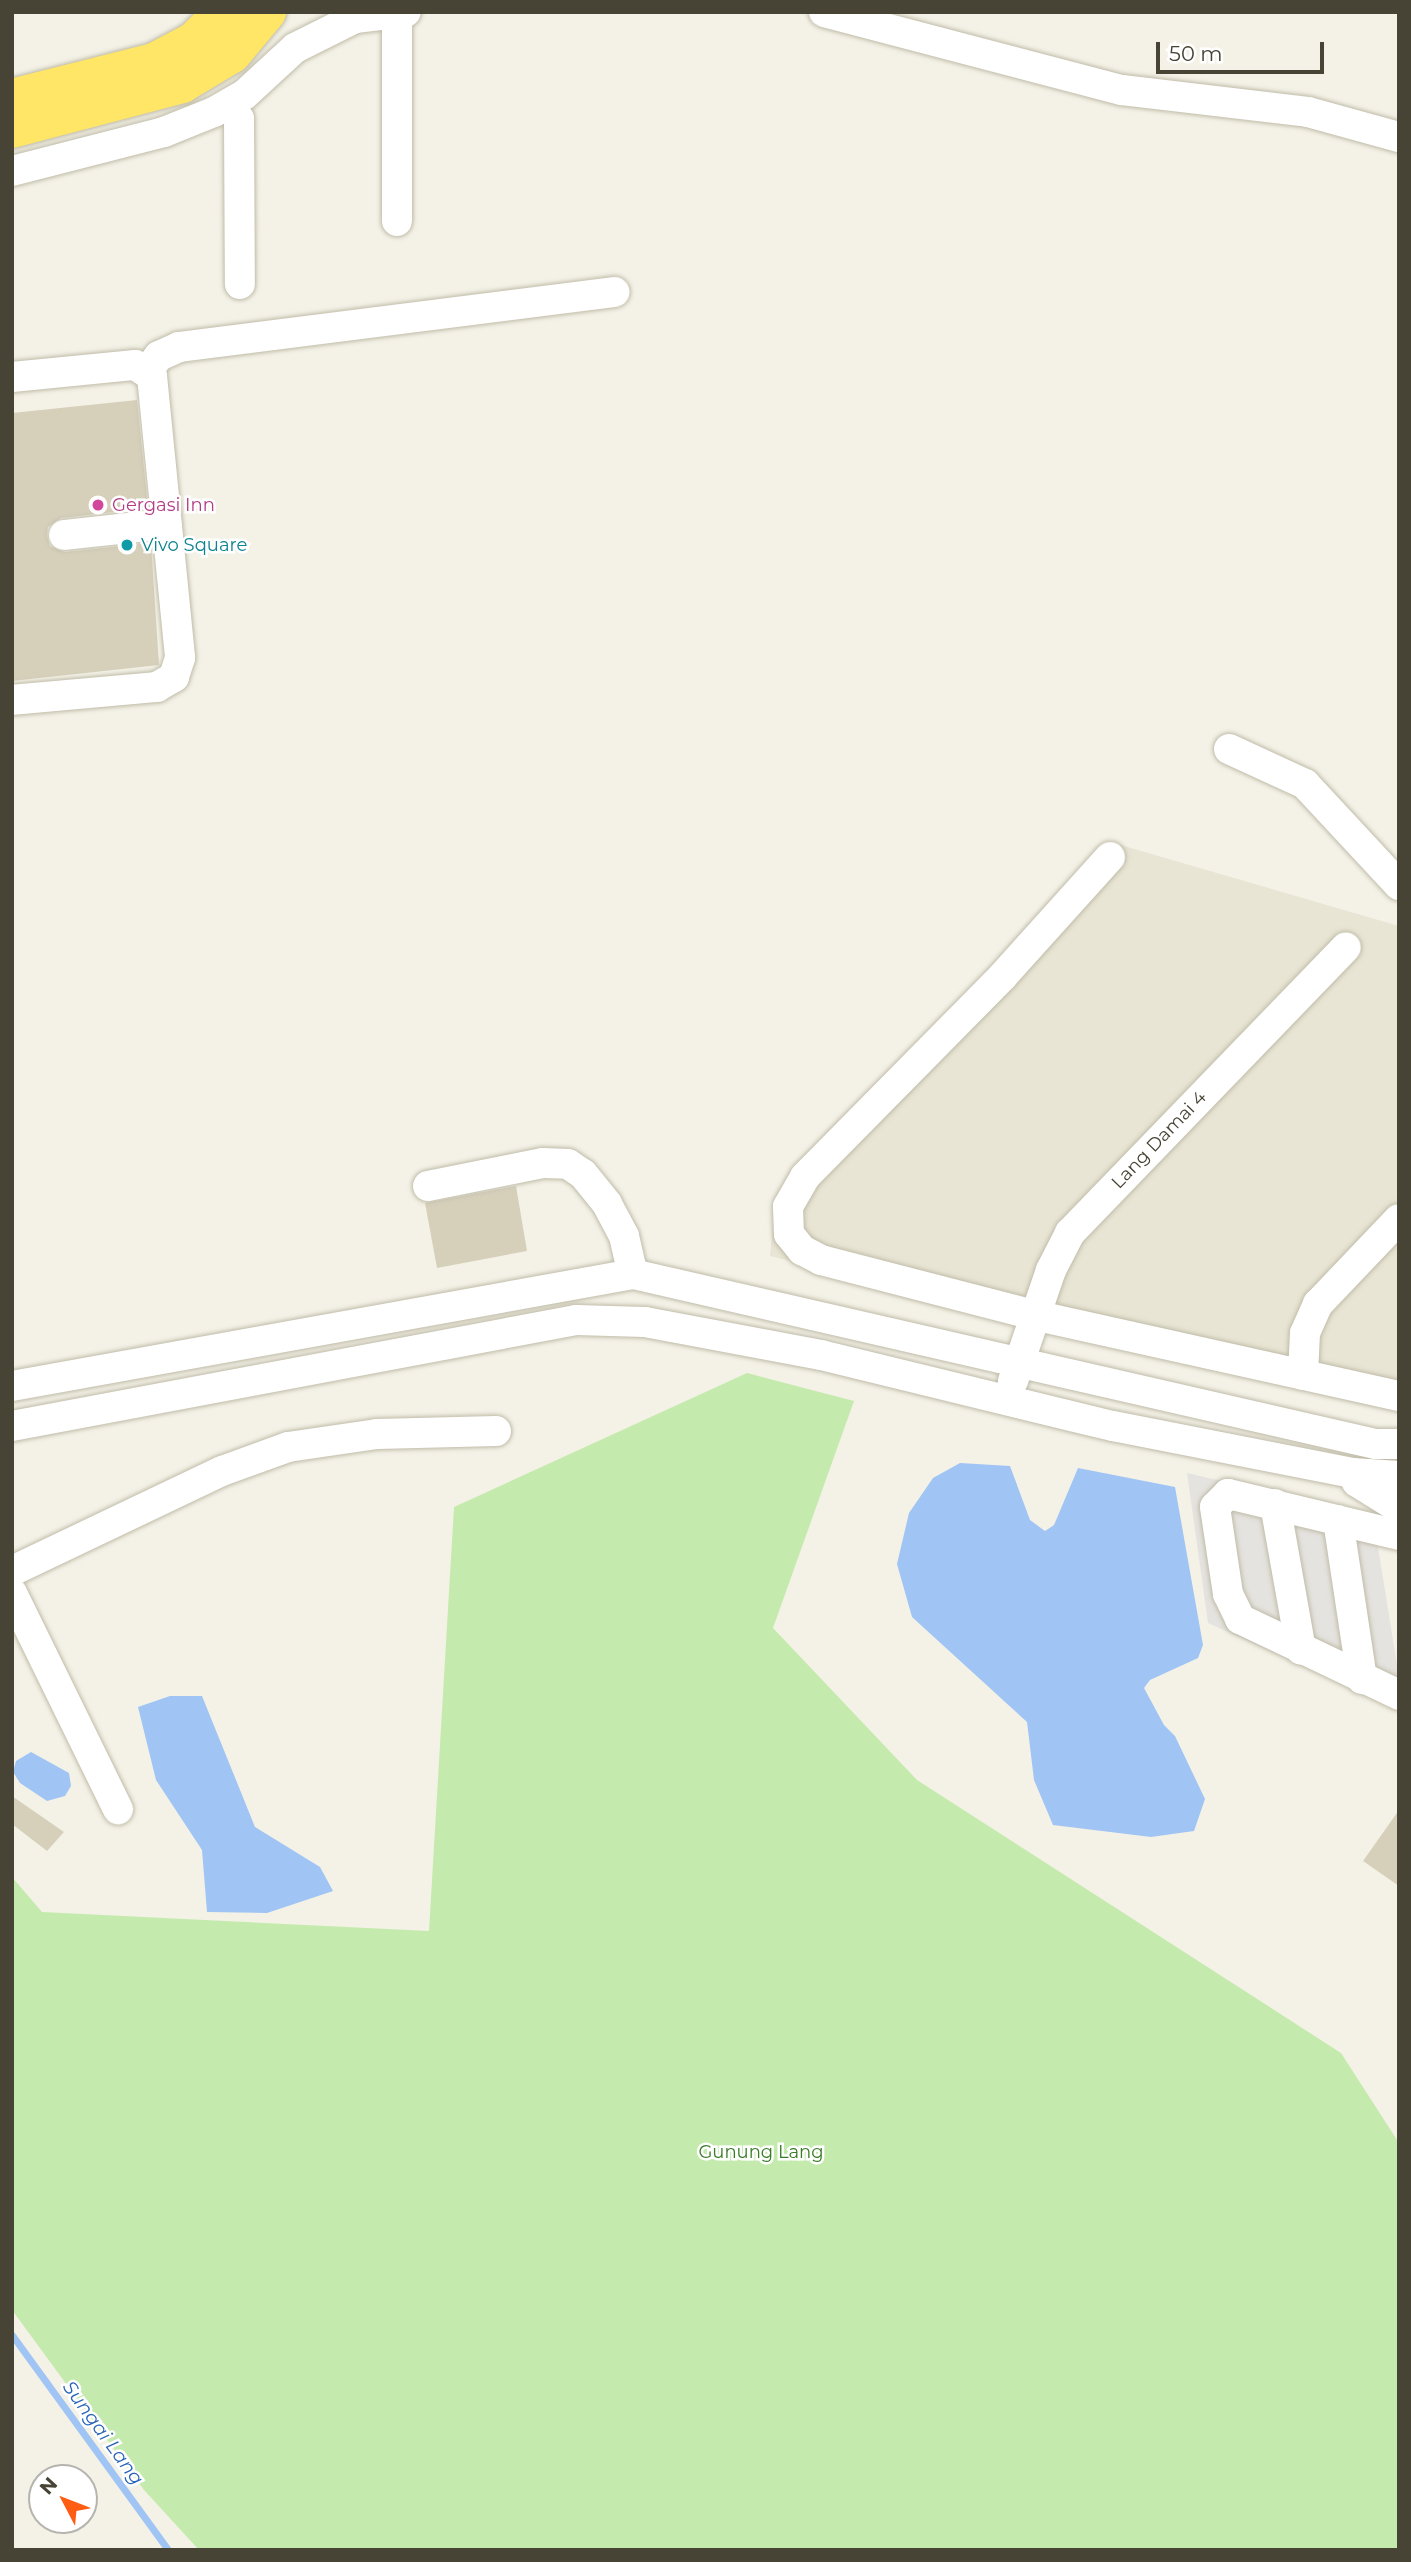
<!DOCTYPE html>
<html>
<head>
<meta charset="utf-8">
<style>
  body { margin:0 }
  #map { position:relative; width:1411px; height:2562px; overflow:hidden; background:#f4f2e7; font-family:Montserrat,sans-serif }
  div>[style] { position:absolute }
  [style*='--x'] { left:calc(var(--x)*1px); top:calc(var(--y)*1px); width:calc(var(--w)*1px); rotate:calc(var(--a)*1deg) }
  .residential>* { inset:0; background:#e8e5d4 }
  .green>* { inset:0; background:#c5eaad }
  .parking>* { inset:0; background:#e5e3df }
  .water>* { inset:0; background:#a0c4f4 }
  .stream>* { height:7px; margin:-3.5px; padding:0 3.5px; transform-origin:3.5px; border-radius:3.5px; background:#a0c4f4 }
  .building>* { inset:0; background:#d6d0bb }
  .roads { filter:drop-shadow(0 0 2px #c0bca9) drop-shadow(0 0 2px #c0bca9) }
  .minor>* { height:30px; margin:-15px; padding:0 15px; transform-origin:15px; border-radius:15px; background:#fff }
  .highway>* { height:38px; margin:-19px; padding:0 19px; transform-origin:19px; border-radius:19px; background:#ffe667 }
  .dots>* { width:19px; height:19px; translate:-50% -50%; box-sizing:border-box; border:4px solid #fff; border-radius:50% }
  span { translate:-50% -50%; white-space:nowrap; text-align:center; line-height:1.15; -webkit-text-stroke:5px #fff; paint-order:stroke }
  .hotel-label { font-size:18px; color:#b23c85 }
  .left { translate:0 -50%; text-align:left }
  .culture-label { font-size:18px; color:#0d838f }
  .street-label { font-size:18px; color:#474335 }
  .park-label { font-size:18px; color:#387c25 }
  .water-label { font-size:19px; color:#2964b9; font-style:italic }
  .frame { position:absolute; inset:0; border:14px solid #474335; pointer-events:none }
  .north { position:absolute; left:28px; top:2464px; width:70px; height:70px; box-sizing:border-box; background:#fff; border:2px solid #b5b4ae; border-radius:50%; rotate:312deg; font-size:19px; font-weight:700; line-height:28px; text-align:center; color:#474335 }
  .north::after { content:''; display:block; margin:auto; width:24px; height:32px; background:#ff5d13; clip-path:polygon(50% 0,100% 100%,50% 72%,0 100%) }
  .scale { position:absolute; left:1156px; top:42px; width:168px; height:32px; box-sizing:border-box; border:4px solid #474335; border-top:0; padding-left:9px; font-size:21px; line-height:24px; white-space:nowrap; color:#474335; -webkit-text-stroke:5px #fff; paint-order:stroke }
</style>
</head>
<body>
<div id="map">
  <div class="residential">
    <div style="clip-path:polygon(1107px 841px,1399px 926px,1399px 1405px,1371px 1406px,770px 1256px,775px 1200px)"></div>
  </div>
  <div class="green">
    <div style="clip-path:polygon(747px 1373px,854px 1401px,773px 1628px,917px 1780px,1341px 2053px,1399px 2143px,1399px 2550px,199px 2550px,144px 2490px,12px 2310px,12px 1877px,42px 1912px,429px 1931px,454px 1507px)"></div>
  </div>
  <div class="parking">
    <div style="clip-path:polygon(1187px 1473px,1373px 1516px,1399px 1677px,1399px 1710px,1208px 1623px)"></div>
  </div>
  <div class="water">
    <div style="clip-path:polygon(960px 1463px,1010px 1466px,1030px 1520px,1045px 1531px,1054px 1525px,1078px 1468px,1175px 1487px,1203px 1645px,1198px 1658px,1150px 1680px,1144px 1688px,1164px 1725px,1175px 1736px,1205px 1799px,1194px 1831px,1151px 1837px,1053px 1825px,1034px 1780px,1027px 1722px,912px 1617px,897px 1564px,909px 1513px,933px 1478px)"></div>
    <div style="clip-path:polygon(170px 1696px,202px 1696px,255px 1827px,320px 1867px,333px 1891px,267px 1913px,207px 1912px,202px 1850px,156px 1780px,138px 1707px)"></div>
    <div style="clip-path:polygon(31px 1752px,69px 1773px,71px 1786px,65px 1796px,47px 1801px,20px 1783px,13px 1772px,16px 1761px)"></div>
  </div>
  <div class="stream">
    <div style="--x:12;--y:2335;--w:266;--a:54"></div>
  </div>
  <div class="building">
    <div style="clip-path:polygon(137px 400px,148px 508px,61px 518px,48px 527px,47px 536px,50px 546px,65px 552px,151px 543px,159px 665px,12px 681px,12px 413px)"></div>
    <div style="clip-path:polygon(516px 1186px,527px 1251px,437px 1268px,425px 1203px)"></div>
    <div style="clip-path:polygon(12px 1796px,64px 1832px,47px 1851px,12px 1824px)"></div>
    <div style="clip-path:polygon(1399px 1810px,1399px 1886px,1363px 1861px)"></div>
  </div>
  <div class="roads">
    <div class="minor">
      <div style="--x:824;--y:12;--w:308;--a:14.7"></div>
      <div style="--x:1122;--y:90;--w:187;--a:6.7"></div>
      <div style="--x:1308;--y:112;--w:94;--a:15.4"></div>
      <div style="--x:229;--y:104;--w:18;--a:56"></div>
      <div style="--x:239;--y:119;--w:165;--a:89.7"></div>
      <div style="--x:12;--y:171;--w:157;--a:-14.4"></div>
      <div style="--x:164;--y:132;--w:54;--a:-21.8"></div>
      <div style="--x:214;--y:112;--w:34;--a:-30"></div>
      <div style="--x:244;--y:95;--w:69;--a:-42.7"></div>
      <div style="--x:295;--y:48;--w:67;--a:-26.6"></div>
      <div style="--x:355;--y:18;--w:51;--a:-6.7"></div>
      <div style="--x:397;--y:221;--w:208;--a:-90"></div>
      <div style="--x:148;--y:370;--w:18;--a:-52"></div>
      <div style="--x:159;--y:356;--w:22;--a:-24"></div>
      <div style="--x:179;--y:347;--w:439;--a:-7.2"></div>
      <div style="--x:12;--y:377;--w:124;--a:-5.6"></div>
      <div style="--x:135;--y:365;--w:20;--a:33"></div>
      <div style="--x:152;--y:376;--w:283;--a:84.3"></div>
      <div style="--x:180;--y:658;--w:20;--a:108"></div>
      <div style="--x:174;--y:677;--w:20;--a:150"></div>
      <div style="--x:157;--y:687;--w:146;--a:174.9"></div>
      <div style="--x:64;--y:535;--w:103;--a:-6.2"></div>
      <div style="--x:1229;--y:749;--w:84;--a:24.7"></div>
      <div style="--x:1305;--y:784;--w:138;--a:47.1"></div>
      <div style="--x:1110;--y:857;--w:160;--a:132"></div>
      <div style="--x:1003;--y:976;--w:282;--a:134.6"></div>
      <div style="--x:805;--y:1177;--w:34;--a:120"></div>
      <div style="--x:788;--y:1207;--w:27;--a:88"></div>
      <div style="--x:789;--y:1234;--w:21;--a:51"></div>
      <div style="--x:802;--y:1250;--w:21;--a:28"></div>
      <div style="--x:821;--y:1260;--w:224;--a:14.5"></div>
      <div style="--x:1038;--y:1316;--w:370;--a:12.5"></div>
      <div style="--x:428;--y:1186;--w:117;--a:-11.3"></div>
      <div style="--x:543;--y:1163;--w:25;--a:2"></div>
      <div style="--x:568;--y:1164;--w:18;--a:34"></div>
      <div style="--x:583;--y:1174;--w:38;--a:51"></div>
      <div style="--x:607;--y:1204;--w:36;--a:62"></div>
      <div style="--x:624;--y:1236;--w:39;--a:77"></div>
      <div style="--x:1303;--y:1375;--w:42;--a:-87.3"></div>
      <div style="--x:1305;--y:1333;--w:32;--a:-66"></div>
      <div style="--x:1318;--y:1304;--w:117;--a:-46.4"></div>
      <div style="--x:1013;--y:1381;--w:117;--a:-71.1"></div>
      <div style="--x:1051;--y:1270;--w:42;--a:-62.8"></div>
      <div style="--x:1070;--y:1233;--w:397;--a:-46"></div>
      <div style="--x:12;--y:1386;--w:631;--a:-10.22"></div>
      <div style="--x:633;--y:1274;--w:761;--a:12.9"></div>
      <div style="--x:1375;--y:1444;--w:24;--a:0"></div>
      <div style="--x:12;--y:1426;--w:574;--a:-10.64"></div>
      <div style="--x:576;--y:1320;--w:69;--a:1.7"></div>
      <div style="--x:645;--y:1322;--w:179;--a:10.6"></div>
      <div style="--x:821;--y:1355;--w:301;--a:13.7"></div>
      <div style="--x:1113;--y:1426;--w:244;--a:11.1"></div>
      <div style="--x:1352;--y:1473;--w:47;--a:3.7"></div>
      <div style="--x:1352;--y:1473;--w:10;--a:61"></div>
      <div style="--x:1357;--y:1482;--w:49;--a:31.8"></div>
      <div style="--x:1275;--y:1504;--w:148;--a:79.9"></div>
      <div style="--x:1338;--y:1520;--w:161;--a:81.4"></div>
      <div style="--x:1399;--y:1535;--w:176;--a:-166.5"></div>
      <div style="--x:1228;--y:1494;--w:18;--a:135"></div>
      <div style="--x:1215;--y:1507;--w:88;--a:81.5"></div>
      <div style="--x:1228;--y:1594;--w:28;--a:64"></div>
      <div style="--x:1240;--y:1619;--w:176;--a:25.5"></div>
      <div style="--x:12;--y:1571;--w:233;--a:-25.5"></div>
      <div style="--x:222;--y:1471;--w:70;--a:-20"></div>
      <div style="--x:288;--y:1447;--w:90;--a:-8.3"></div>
      <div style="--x:377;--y:1434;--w:119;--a:-1.4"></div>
      <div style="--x:12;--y:1593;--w:241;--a:63.9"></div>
    </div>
    <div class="highway">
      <div style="--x:12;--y:98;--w:146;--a:-14.2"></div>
      <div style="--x:154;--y:62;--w:45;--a:-27.7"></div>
      <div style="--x:194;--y:41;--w:41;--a:-45"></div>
      <div style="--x:12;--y:129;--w:176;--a:-14.8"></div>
      <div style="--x:182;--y:84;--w:58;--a:-31"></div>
      <div style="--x:232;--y:54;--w:55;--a:-50.2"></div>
    </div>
  </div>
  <div class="dots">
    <div style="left:98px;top:505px;background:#d1479c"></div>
    <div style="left:127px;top:545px;background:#0f9aa8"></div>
  </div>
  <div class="hotel-label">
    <span class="left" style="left:112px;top:505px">Gergasi Inn</span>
  </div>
  <div class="culture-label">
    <span class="left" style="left:141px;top:545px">Vivo Square</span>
  </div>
  <div class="street-label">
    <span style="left:1159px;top:1140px;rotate:-46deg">Lang Damai 4</span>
  </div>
  <div class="park-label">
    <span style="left:761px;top:2152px">Gunung Lang</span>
  </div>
  <div class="water-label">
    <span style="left:103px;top:2433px;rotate:54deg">Sungai Lang</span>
  </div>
  <div class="frame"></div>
  <div class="north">N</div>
  <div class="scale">50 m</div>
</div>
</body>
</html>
